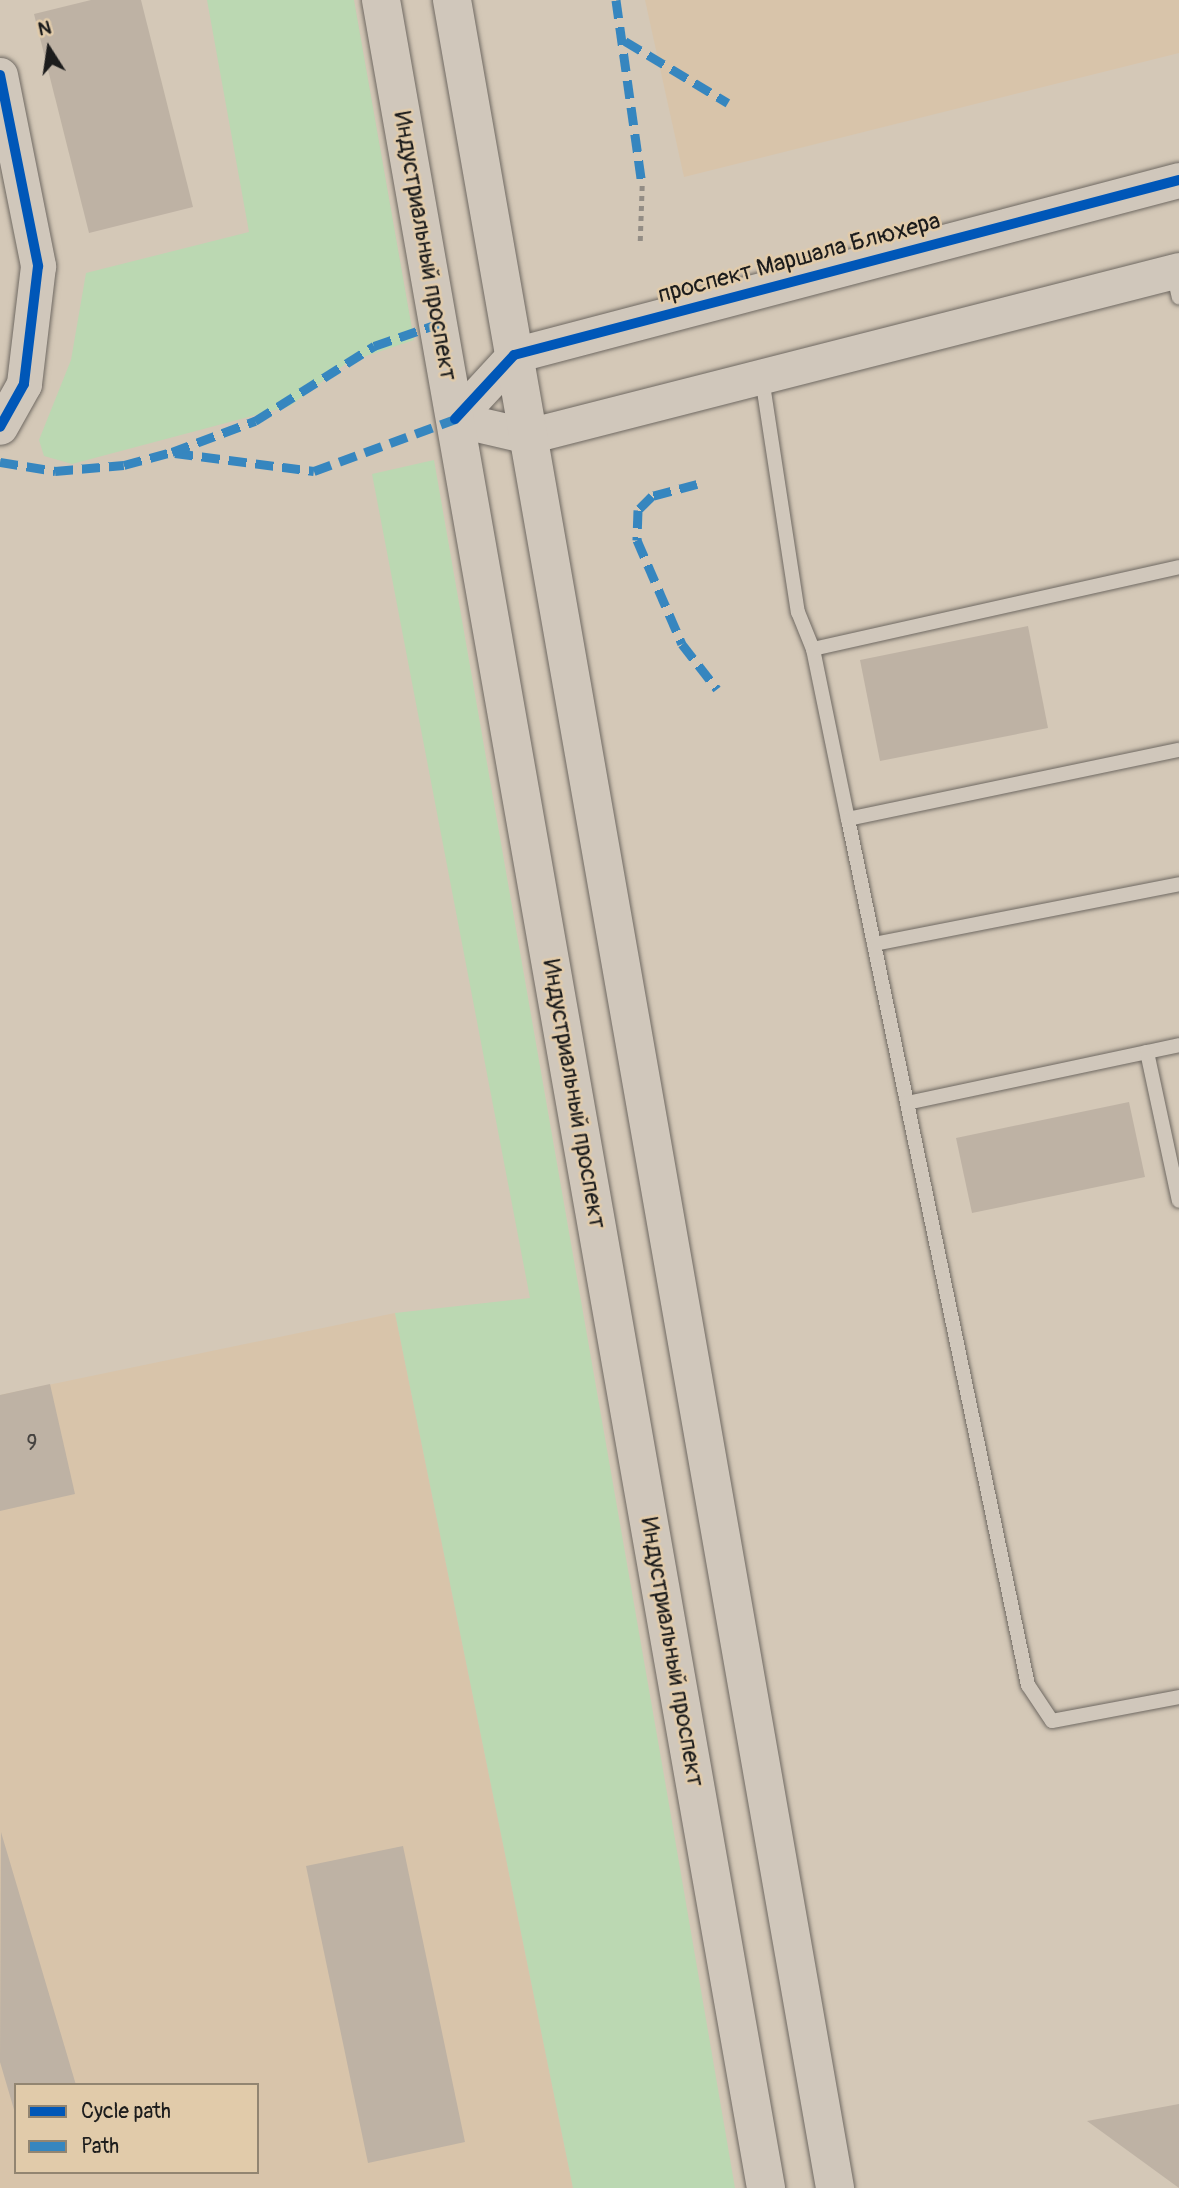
<!DOCTYPE html>
<html>
<head>
<meta charset="utf-8">
<style>
  body { margin:0 }
  #map { position:relative; width:1179px; height:2188px; overflow:hidden; background:#d4c8b7; font-family:Pangolin,sans-serif }
  div>[style] { position:absolute }
  [style*='--x'] { left:calc(var(--x)*1px); top:calc(var(--y)*1px); width:calc(var(--w)*1px); rotate:calc(var(--a)*1deg) }
  .built>* { inset:0; background:#d8c4aa }
  .green>* { inset:0; background:#bbd8b2 }
  .building>* { inset:0; background:#beb2a4 }
  .path>* { height:4.5px; margin-top:-2.25px; transform-origin:0; background:repeating-linear-gradient(90deg,#938d85 0 5px,transparent 0 10px) }
  .roads { filter:drop-shadow(0 0 2px #6f6962) drop-shadow(0 0 2px #6f6962) }
  .service>* { height:14px; margin:-7px; padding:0 7px; transform-origin:7px; border-radius:7px; background:#d0c7bb }
  .tertiary>* { height:35px; margin:-17.5px; padding:0 17.5px; transform-origin:17.5px; border-radius:17.5px; background:#d0c7bb }
  .primary>* { height:38px; margin:-19px; padding:0 19px; transform-origin:19px; border-radius:19px; background:#d0c7bb }
  .quiet>* { height:9px; margin-top:-4.5px; transform-origin:0; background:repeating-linear-gradient(90deg,#3686bf 0 18px,transparent 0 27px) }
  .cycleway>* { height:10px; margin:-5px; padding:0 5px; transform-origin:5px; border-radius:5px; background:#0057b8 }
  span { translate:-50% -50%; white-space:nowrap; text-align:center; line-height:1.15; -webkit-text-stroke:5px #e1cbaa; paint-order:stroke }
  .number-label { font-size:21px; color:#464340 }
  .number-label span { -webkit-text-stroke-width:0 }
  .street-label { font-size:24px; color:#1c1c1c }
  .legend { position:absolute; left:14px; top:2083px; width:245px; height:91px; box-sizing:border-box; background:#e1cbaa; border:2px solid #928571; margin:0; padding:9px 12px; list-style:none; font-size:21px; color:#1c1c1c }
  .legend li { display:flex; align-items:center; gap:14px; height:35px }
  .legend b { width:35px; border:2px solid #928571 }
  .north { position:absolute; left:14px; top:14px; width:70px; height:70px; -webkit-text-stroke:5px #e1cbaa; paint-order:stroke; rotate:348deg; font-size:19px; font-weight:700; line-height:28px; text-align:center; color:#1c1c1c }
  .north::after { content:''; display:block; margin:auto; width:24px; height:32px; background:#1c1c1c; clip-path:polygon(50% 0,100% 100%,50% 72%,0 100%) }
</style>
</head>
<body>
<div id="map">
  <div class="built">
    <div style="clip-path:polygon(645px 0,1179px 0,1179px 53px,684px 177px)"></div>
    <div style="clip-path:polygon(evenodd,395px 1313px,573px 2188px,0 2188px,0 1395px,395px 1313px,16px 2085px,257px 2085px,257px 2172px,16px 2172px,16px 2085px)"></div>
  </div>
  <div class="green">
    <div style="clip-path:polygon(207px 0,354px 0,414px 340px,348px 362px,290px 406px,72px 464px,44px 456px,39px 440px,71px 360px,86px 273px,249px 232px)"></div>
    <div style="clip-path:polygon(434px 460px,666px 1787px,735px 2188px,573px 2188px,395px 1313px,530px 1298px,372px 474px)"></div>
  </div>
  <div class="building">
    <div style="clip-path:polygon(91px 0,141px 0,193px 207px,89px 233px,34px 14px)"></div>
    <div style="clip-path:polygon(1028px 626px,1048px 728px,880px 761px,860px 660px)"></div>
    <div style="clip-path:polygon(1129px 1102px,1145px 1177px,972px 1213px,956px 1138px)"></div>
    <div style="clip-path:polygon(50px 1384px,75px 1494px,0 1511px,0 1395px)"></div>
    <div style="clip-path:polygon(1px 1832px,76px 2085px,16px 2085px,15px 2113px,0 2062px)"></div>
    <div style="clip-path:polygon(403px 1846px,465px 2142px,368px 2163px,306px 1866px)"></div>
    <div style="clip-path:polygon(1179px 2104px,1179px 2188px,1087px 2121px)"></div>
  </div>
  <div class="path">
    <div style="--x:640;--y:241;--w:56;--a:-88"></div>
  </div>
  <div class="roads">
    <div class="service">
      <div style="--x:1173;--y:272;--w:26;--a:77"></div>
      <div style="--x:762;--y:378;--w:237;--a:81.3"></div>
      <div style="--x:798;--y:612;--w:40;--a:68"></div>
      <div style="--x:813;--y:649;--w:174;--a:78.4"></div>
      <div style="--x:848;--y:819;--w:338;--a:-11.8"></div>
      <div style="--x:813;--y:649;--w:375;--a:-12.6"></div>
      <div style="--x:848;--y:819;--w:885;--a:78.26"></div>
      <div style="--x:1028;--y:1685;--w:43;--a:56.3"></div>
      <div style="--x:1052;--y:1721;--w:129;--a:-10.7"></div>
      <div style="--x:874;--y:944;--w:311;--a:-11.1"></div>
      <div style="--x:1147;--y:1052;--w:33;--a:-12"></div>
      <div style="--x:907;--y:1103;--w:245;--a:-12"></div>
      <div style="--x:1147;--y:1052;--w:152;--a:77.9"></div>
    </div>
    <div class="tertiary">
      <div style="--x:0;--y:75;--w:195;--a:78.7"></div>
      <div style="--x:38;--y:266;--w:119;--a:96.8"></div>
      <div style="--x:24;--y:384;--w:49;--a:119.2"></div>
      <div style="--x:455;--y:419;--w:87;--a:-47.3"></div>
      <div style="--x:514;--y:355;--w:688;--a:-14.74"></div>
      <div style="--x:455;--y:419;--w:75;--a:13.1"></div>
      <div style="--x:528;--y:436;--w:672;--a:-14.31"></div>
    </div>
    <div class="primary">
      <div style="--x:381;--y:0;--w:2222;--a:80.02"></div>
      <div style="--x:452;--y:0;--w:2221;--a:80.07"></div>
    </div>
  </div>
  <div class="quiet">
    <div style="--x:616;--y:0;--w:187;--a:82"></div>
    <div style="--x:625;--y:41;--w:120;--a:31"></div>
    <div style="--x:175;--y:453;--w:140;--a:7.4"></div>
    <div style="--x:314;--y:471;--w:150;--a:-20.2"></div>
    <div style="--x:0;--y:462;--w:56;--a:9.3"></div>
    <div style="--x:55;--y:471;--w:69;--a:-5"></div>
    <div style="--x:124;--y:465;--w:50;--a:-15.2"></div>
    <div style="--x:172;--y:452;--w:89;--a:-20.5"></div>
    <div style="--x:255;--y:421;--w:141;--a:-32.2"></div>
    <div style="--x:374;--y:346;--w:68;--a:-19"></div>
    <div style="--x:697;--y:484;--w:47;--a:165.1"></div>
    <div style="--x:652;--y:496;--w:20;--a:135"></div>
    <div style="--x:638;--y:510;--w:30;--a:92"></div>
    <div style="--x:637;--y:540;--w:113;--a:66.6"></div>
    <div style="--x:682;--y:644;--w:57;--a:52.1"></div>
  </div>
  <div class="cycleway">
    <div style="--x:0;--y:75;--w:195;--a:78.7"></div>
    <div style="--x:38;--y:266;--w:119;--a:96.8"></div>
    <div style="--x:24;--y:384;--w:49;--a:119.2"></div>
    <div style="--x:455;--y:419;--w:87;--a:-47.3"></div>
    <div style="--x:514;--y:355;--w:688;--a:-14.74"></div>
  </div>
  <div class="number-label">
    <span style="left:32px;top:1444px">9</span>
  </div>
  <div class="street-label">
    <span style="left:425px;top:246px;rotate:80deg">Индустриальный проспект</span>
    <span style="left:799px;top:258px;rotate:-15deg">проспект Маршала Блюхера</span>
    <span style="left:574px;top:1094px;rotate:80deg">Индустриальный проспект</span>
    <span style="left:672px;top:1652px;rotate:80deg">Индустриальный проспект</span>
  </div>
  <ul class="legend">
  <li><b style="height:9px;background:#0057b8"></b>Cycle path</li>
  <li><b style="height:9px;background:#3686bf"></b>Path</li>
  </ul>
  <div class="north">N</div>
</div>
</body>
</html>
